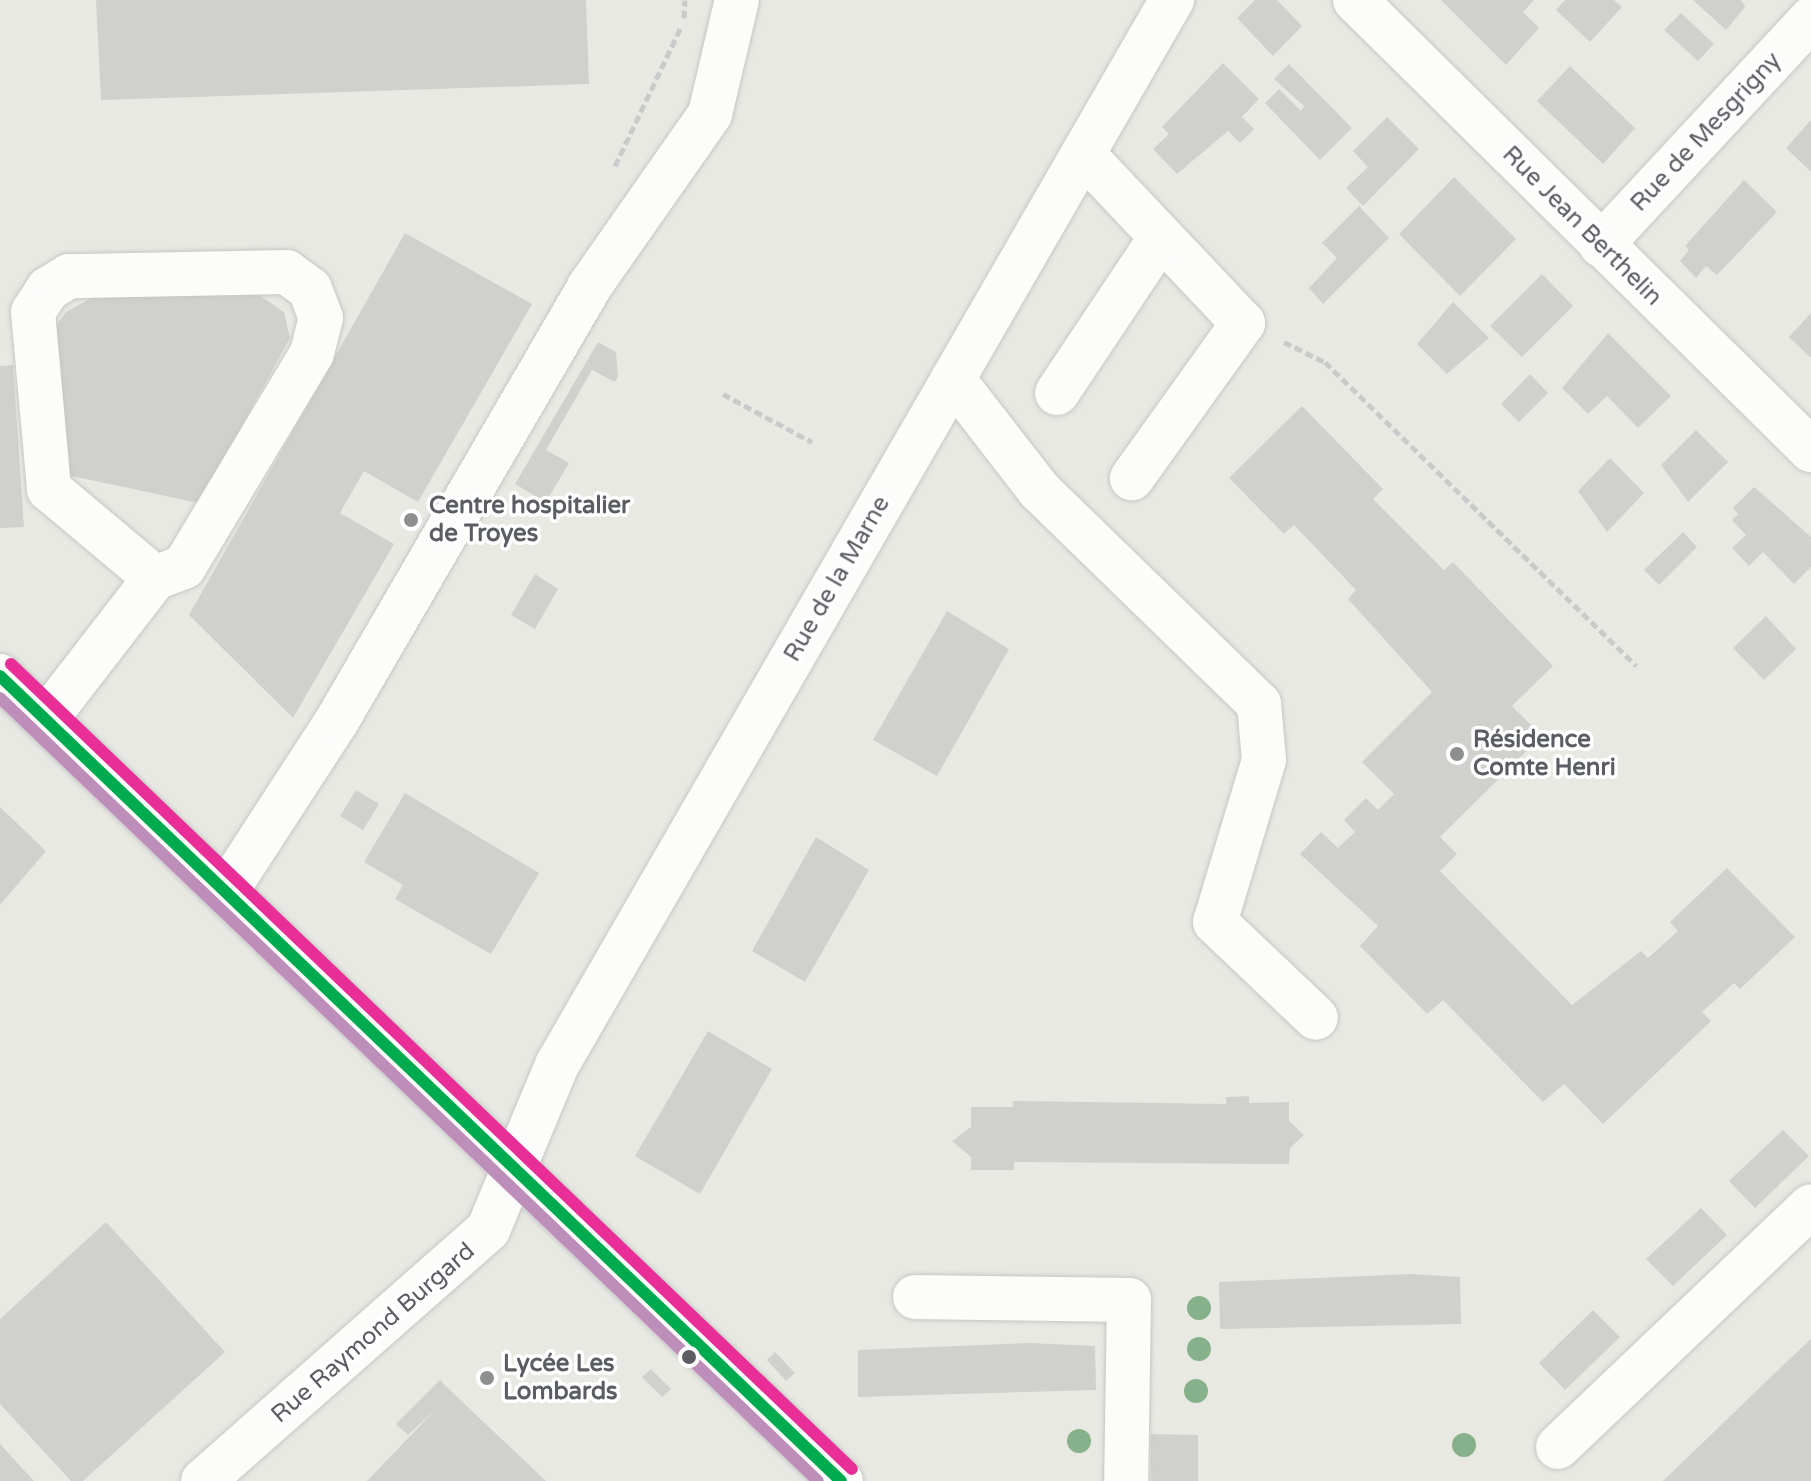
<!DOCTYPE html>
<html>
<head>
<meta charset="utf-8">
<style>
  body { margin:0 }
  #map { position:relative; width:1811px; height:1481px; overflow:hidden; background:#e9e9e4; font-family:"Varela Round",sans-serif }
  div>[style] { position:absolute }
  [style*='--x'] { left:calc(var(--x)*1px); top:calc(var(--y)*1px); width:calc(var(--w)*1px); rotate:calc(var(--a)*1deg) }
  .building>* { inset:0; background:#d0d0cd }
  .path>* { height:5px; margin-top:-2.5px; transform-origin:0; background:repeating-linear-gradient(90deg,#c7cbc9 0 8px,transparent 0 12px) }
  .roads { filter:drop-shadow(0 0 2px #c6c6c5) drop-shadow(0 0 2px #c6c6c5) }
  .minor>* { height:44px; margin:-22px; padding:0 22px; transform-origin:22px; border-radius:22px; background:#fcfcfb }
  .bus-1>* { height:12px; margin:-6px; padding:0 6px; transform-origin:6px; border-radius:6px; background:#00aa4e }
  .bus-2>* { height:12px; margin:-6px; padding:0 6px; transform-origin:6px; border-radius:6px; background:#bc8eb9 }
  .bus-3>* { height:12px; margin:-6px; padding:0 6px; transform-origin:6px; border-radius:6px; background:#e92e97 }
  .trees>* { width:24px; height:24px; margin:-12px; border-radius:50%; background:#87b18a }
  .dots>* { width:22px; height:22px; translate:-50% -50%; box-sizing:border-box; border:4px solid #fff; border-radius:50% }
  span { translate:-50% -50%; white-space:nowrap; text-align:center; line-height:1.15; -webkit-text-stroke:7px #fff; paint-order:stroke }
  .street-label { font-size:24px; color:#5a5d62 }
  .poi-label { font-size:24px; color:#5a5d62; font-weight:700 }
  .left { translate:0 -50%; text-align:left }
</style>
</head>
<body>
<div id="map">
  <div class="building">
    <div style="clip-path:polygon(96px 0,586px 0,589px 84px,101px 100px)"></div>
    <div style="clip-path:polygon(1255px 0,1277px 0,1302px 26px,1273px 56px,1237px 18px)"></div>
    <div style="clip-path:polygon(1441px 0,1534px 0,1523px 12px,1539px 28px,1506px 65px)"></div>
    <div style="clip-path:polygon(1565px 0,1614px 0,1622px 7px,1590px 42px,1556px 10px)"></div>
    <div style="clip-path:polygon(1693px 0,1741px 0,1745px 7px,1726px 30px)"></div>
    <div style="clip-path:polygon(1681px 13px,1714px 44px,1698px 61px,1664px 30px)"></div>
    <div style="clip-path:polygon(1223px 63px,1259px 99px,1242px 117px,1254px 129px,1240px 143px,1228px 131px,1177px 174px,1153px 149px,1169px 134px,1162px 127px)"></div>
    <div style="clip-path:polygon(1289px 64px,1352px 128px,1320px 160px,1265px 103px,1279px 89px,1301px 111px,1304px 106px,1274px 79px)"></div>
    <div style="clip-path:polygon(1570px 66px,1635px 128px,1603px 164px,1537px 101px)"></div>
    <div style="clip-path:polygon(1387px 117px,1419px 149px,1363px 206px,1346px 188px,1368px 167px,1353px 151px)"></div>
    <div style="clip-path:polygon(1811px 120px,1811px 172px,1786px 148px)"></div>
    <div style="clip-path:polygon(1454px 177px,1516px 239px,1460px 296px,1399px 234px)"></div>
    <div style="clip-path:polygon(1744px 180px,1777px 212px,1717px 275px,1706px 266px,1696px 278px,1680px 261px,1689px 250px,1685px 246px)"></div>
    <div style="clip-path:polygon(1359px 206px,1389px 238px,1323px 304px,1309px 288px,1337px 258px,1322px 243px)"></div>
    <div style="clip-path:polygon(405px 233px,532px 304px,418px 502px,364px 471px,340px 513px,394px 544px,293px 718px,189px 615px)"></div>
    <div style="clip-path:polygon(1542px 274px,1573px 306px,1522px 357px,1490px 326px)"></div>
    <div style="clip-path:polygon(256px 293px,284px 312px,290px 338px,199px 503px,67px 475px,53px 330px,66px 312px,95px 296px)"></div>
    <div style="clip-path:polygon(1453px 302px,1489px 338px,1447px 374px,1417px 344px)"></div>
    <div style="clip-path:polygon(1811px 313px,1811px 358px,1789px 337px)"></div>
    <div style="clip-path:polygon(1608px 333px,1671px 396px,1638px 428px,1607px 396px,1588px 414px,1562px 388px)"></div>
    <div style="clip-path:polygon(598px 342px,616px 352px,618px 376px,615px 382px,592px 370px,546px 450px,569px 463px,546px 502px,515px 484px)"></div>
    <div style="clip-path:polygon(13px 365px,24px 527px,0 528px,0 366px)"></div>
    <div style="clip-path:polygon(1530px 374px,1548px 393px,1519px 422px,1501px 404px)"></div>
    <div style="clip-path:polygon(1302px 406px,1383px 489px,1373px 499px,1444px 570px,1453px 562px,1553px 666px,1512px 706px,1542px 736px,1440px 837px,1457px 854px,1440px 871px,1572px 1005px,1641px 951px,1648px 958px,1678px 931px,1670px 922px,1727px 868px,1795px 937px,1740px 989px,1734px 983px,1702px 1012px,1711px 1021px,1603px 1124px,1564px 1084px,1543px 1102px,1443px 1000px,1427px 1014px,1360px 946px,1378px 926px,1300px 854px,1321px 832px,1338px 848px,1355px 832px,1344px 820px,1366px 798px,1378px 810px,1394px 794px,1362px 762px,1432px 692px,1348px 599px,1356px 590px,1294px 525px,1284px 534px,1229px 478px)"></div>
    <div style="clip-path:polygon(1696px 430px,1728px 462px,1688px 502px,1661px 465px)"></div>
    <div style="clip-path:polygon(1610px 458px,1644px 493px,1607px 532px,1578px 491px)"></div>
    <div style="clip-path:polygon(1754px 487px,1811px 537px,1811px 567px,1794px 584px,1763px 552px,1749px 566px,1732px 548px,1746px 535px,1732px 520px,1738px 514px,1733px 508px)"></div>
    <div style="clip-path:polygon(1683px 532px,1697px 547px,1659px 585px,1644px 570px)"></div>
    <div style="clip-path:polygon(535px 574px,558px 589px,535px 629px,511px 615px)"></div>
    <div style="clip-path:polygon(947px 611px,1009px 649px,937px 776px,873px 740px)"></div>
    <div style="clip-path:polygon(1766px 616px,1796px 649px,1764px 680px,1733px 648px)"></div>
    <div style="clip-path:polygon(356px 790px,379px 804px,363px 830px,340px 816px)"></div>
    <div style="clip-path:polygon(405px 793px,539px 873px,491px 954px,395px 899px,403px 885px,364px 862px)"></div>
    <div style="clip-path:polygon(0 807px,46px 851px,0 905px)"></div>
    <div style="clip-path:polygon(816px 837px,869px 870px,805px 982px,752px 951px)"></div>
    <div style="clip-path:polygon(708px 1031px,772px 1069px,700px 1194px,635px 1156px)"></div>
    <div style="clip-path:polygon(1249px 1096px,1249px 1103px,1289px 1102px,1289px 1121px,1304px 1135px,1290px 1148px,1289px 1164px,1014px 1162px,1014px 1170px,971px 1170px,971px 1157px,952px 1141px,971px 1127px,971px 1107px,1013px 1107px,1013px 1101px,1226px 1104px,1226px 1097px)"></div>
    <div style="clip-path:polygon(1783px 1130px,1809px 1156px,1755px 1208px,1729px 1181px)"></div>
    <div style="clip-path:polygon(1701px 1208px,1727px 1235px,1673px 1286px,1646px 1259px)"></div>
    <div style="clip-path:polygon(106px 1222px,225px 1352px,83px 1481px,71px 1481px,0 1404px,0 1319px)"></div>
    <div style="clip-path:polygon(1411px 1274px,1460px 1277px,1461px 1324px,1220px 1329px,1219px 1282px)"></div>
    <div style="clip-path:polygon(1593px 1310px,1620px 1337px,1565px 1390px,1539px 1363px)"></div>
    <div style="clip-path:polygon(1811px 1339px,1811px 1481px,1663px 1481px,1776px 1372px)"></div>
    <div style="clip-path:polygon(1029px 1343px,1095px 1346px,1096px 1390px,858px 1397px,858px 1350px)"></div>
    <div style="clip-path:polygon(775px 1352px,795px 1373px,786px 1381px,767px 1360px)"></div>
    <div style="clip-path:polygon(651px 1369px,671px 1389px,662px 1397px,642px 1377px)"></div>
    <div style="clip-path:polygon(440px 1380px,452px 1392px,546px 1481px,367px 1481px,436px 1409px,408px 1435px,396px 1424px)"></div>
    <div style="clip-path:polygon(1151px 1434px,1198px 1435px,1198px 1481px,1151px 1481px)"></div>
    <div style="clip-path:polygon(0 1444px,34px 1481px,0 1481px)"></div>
  </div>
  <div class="path">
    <div style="--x:684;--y:18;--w:18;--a:-87"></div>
    <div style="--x:615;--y:166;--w:154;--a:-64.6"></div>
    <div style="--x:1284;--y:342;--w:46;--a:26"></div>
    <div style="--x:1325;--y:362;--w:435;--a:44.3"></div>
    <div style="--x:723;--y:394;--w:101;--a:28.3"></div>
  </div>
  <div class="roads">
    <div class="minor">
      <div style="--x:1355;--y:0;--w:641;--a:44.62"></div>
      <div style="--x:1083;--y:154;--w:233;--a:46.6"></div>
      <div style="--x:1243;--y:323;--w:191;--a:125.6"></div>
      <div style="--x:1601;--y:245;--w:309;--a:-47.1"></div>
      <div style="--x:953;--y:379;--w:140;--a:52.2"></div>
      <div style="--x:1039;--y:490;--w:307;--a:44.2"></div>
      <div style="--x:1259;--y:704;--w:56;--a:84.9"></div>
      <div style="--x:1264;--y:760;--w:169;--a:106.8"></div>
      <div style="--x:1215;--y:922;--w:139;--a:43.5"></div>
      <div style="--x:1057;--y:393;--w:187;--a:-56.3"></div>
      <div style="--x:0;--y:676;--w:1164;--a:43.75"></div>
      <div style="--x:46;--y:719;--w:178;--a:-52.3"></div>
      <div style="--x:155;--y:578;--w:31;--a:-21"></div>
      <div style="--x:184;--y:567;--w:249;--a:-59.1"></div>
      <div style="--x:312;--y:353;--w:36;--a:-76"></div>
      <div style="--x:321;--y:318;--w:31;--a:-111"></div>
      <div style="--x:310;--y:289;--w:29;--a:-144"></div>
      <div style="--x:287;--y:272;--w:218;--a:178.9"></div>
      <div style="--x:69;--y:276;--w:25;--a:148"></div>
      <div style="--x:48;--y:289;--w:27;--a:123"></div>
      <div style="--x:33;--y:312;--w:178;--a:84.8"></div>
      <div style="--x:49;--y:489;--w:138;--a:40"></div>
      <div style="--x:227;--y:890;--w:204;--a:-57"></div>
      <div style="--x:338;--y:719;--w:500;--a:-59.8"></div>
      <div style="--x:589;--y:287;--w:211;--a:-55"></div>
      <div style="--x:710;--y:114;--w:117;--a:-76.7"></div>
      <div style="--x:915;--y:1297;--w:214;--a:0.8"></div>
      <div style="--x:1129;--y:1300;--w:181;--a:90.9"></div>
      <div style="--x:1558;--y:1447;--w:349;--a:-43.6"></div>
      <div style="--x:203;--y:1481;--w:380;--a:-41.4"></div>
      <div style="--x:488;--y:1230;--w:179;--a:-67.3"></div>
      <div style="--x:557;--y:1065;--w:1230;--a:-60"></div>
    </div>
  </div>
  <div class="bus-1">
    <div style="--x:0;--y:676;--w:1164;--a:43.75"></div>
  </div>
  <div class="bus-2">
    <div style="--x:0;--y:698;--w:1132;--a:43.75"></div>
  </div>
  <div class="bus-3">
    <div style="--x:11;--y:664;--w:1164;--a:43.75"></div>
  </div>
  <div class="trees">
    <div style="left:1199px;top:1308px"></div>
    <div style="left:1199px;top:1349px"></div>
    <div style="left:1196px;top:1391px"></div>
    <div style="left:1079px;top:1441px"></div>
    <div style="left:1464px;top:1445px"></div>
  </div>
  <div class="dots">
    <div style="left:411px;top:520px;background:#8c8e90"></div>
    <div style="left:1457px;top:754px;background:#8c8e90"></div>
    <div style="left:689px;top:1357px;background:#5a5d62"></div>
    <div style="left:487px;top:1378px;background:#8c8e90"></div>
  </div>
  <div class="street-label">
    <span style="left:1706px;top:132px;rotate:-47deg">Rue de Mesgrigny</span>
    <span style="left:1582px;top:226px;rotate:45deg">Rue Jean Berthelin</span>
    <span style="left:837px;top:579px;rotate:-60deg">Rue de la Marne</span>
    <span style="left:373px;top:1333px;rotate:-41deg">Rue Raymond Burgard</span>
  </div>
  <div class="poi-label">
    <span class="left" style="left:429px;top:520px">Centre hospitalier<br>de Troyes</span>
    <span class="left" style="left:1473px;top:754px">Résidence<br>Comte Henri</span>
    <span class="left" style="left:503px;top:1378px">Lycée Les<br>Lombards</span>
  </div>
</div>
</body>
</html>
